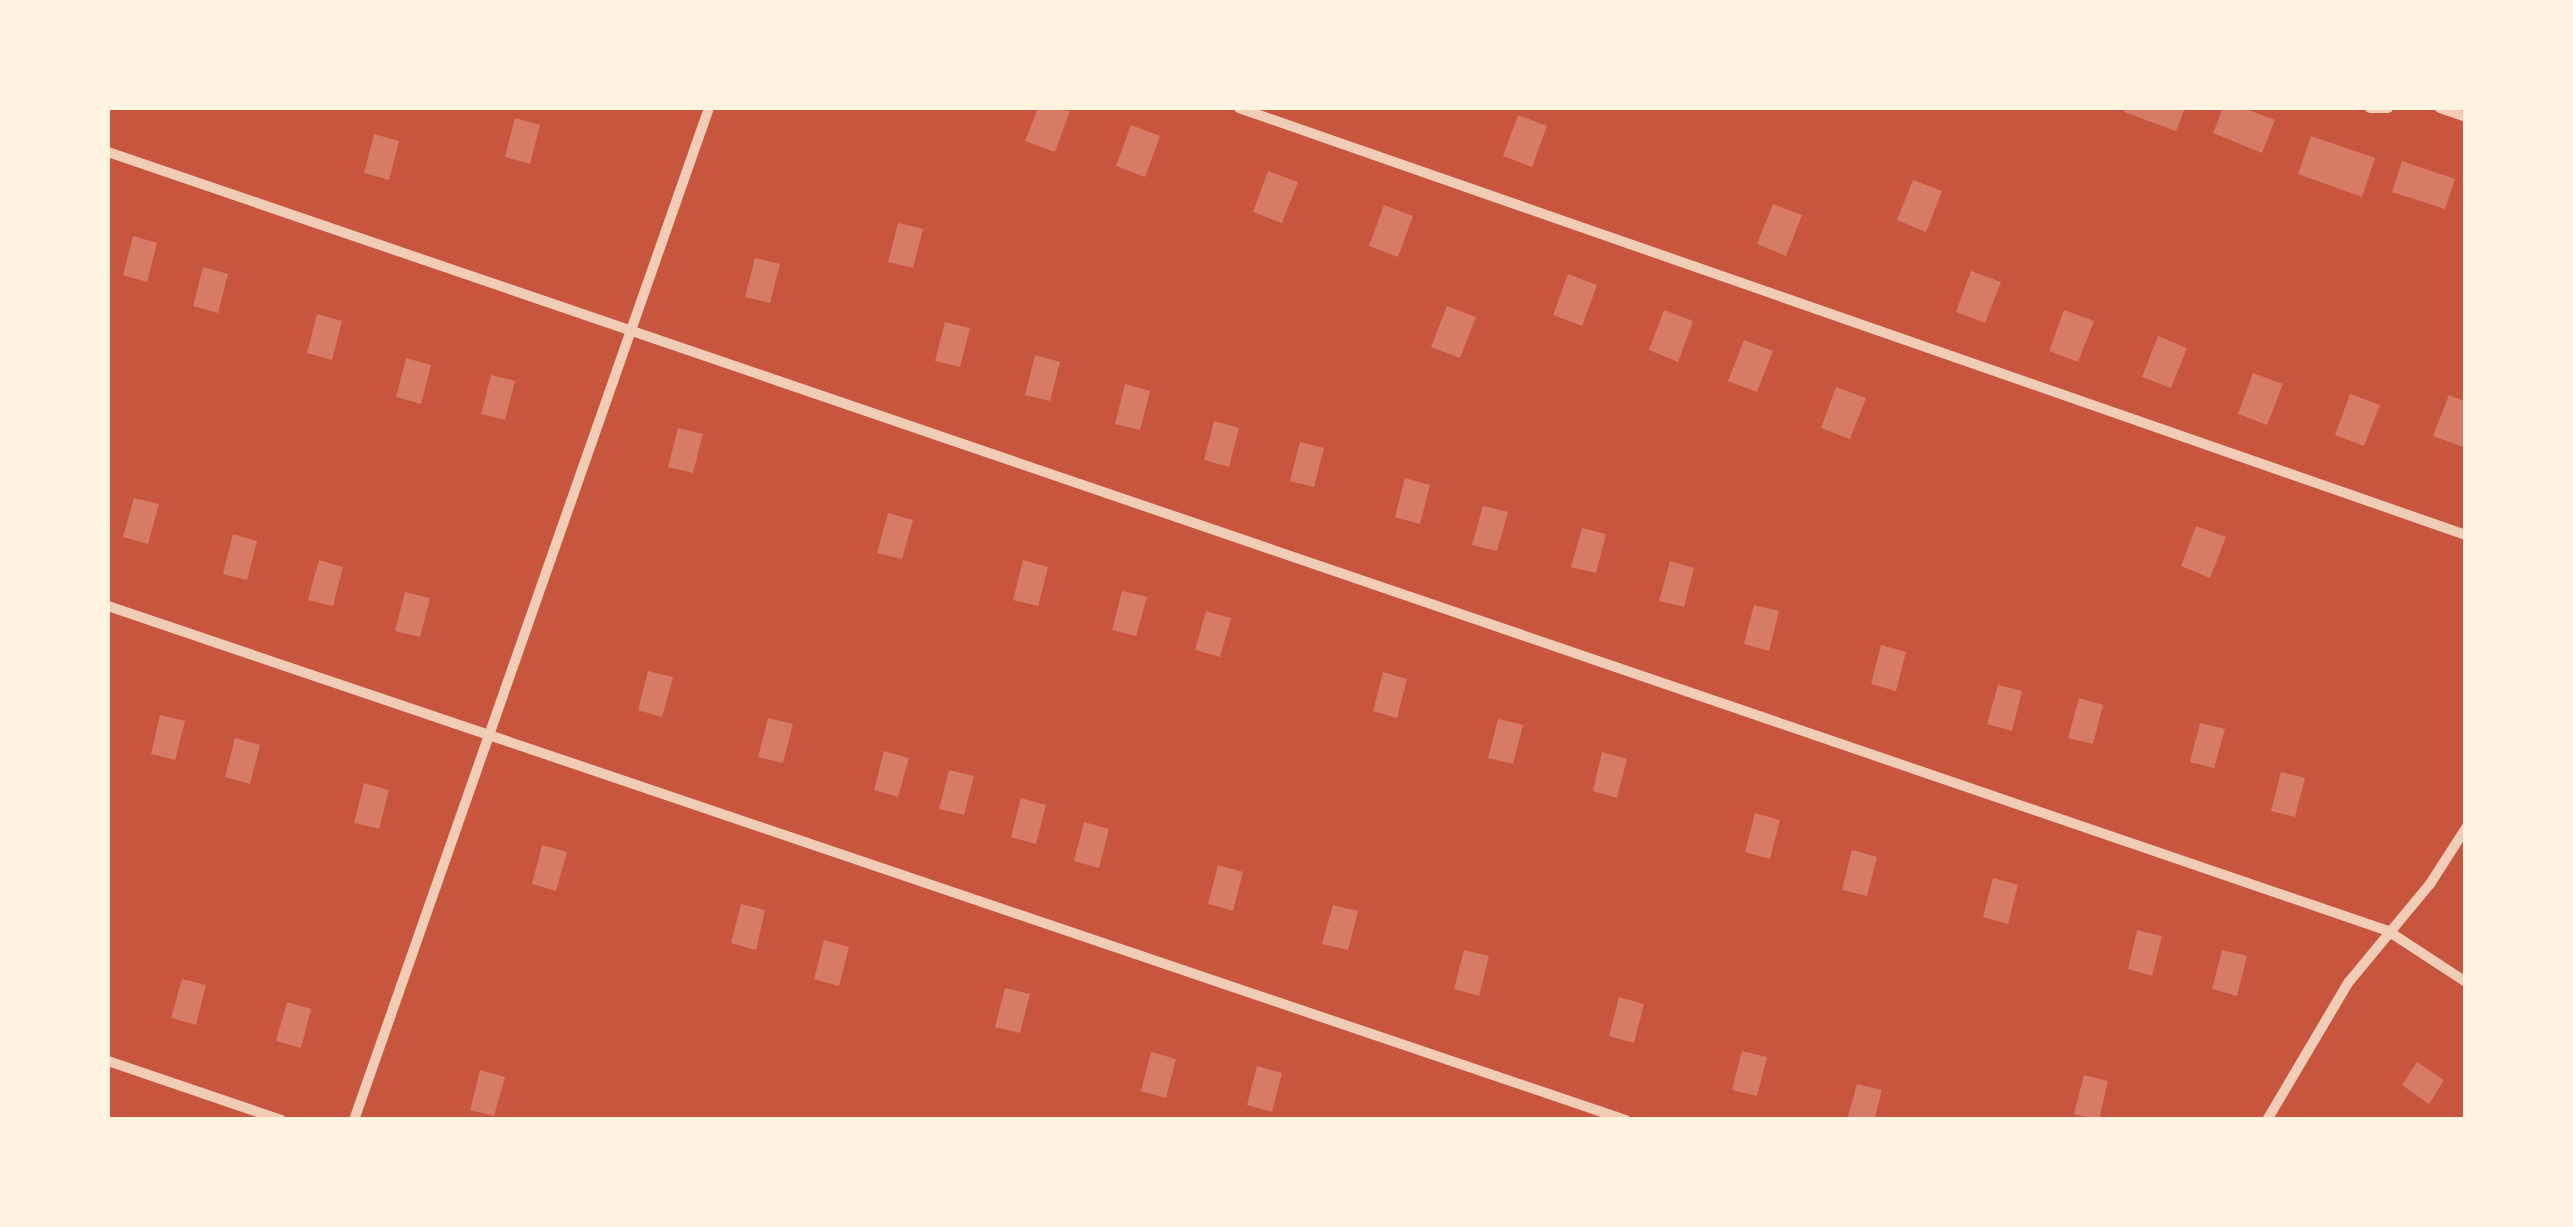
<!DOCTYPE html>
<html>
<head>
<meta charset="utf-8">
<style>
  body { margin:0 }
  #map { position:relative; width:2573px; height:1227px; overflow:hidden; background:#c8553d; font-family:Lora,serif }
  div>[style] { position:absolute }
  [style*='--x'] { left:calc(var(--x)*1px); top:calc(var(--y)*1px); width:calc(var(--w)*1px); rotate:calc(var(--a)*1deg) }
  .building>* { inset:0; background:#d67c66 }
  .minor>* { height:10px; margin:-5px; padding:0 5px; transform-origin:5px; border-radius:5px; background:#f1ccb7 }
  span { translate:-50% -50%; white-space:nowrap; text-align:center; line-height:1.15; -webkit-text-stroke:10px #fff3e0; paint-order:stroke }
  .frame { position:absolute; inset:0; border:110px solid #fff3e0; pointer-events:none }
</style>
</head>
<body>
<div id="map">
  <div class="building">
    <div style="clip-path:polygon(1038px 108px,1070px 111px,1055px 152px,1025px 141px)"></div>
    <div style="clip-path:polygon(2125px 108px,2185px 108px,2176px 131px,2124px 112px)"></div>
    <div style="clip-path:polygon(2223px 108px,2243px 108px,2275px 120px,2262px 153px,2213px 133px)"></div>
    <div style="clip-path:polygon(1518px 115px,1547px 126px,1532px 167px,1503px 156px)"></div>
    <div style="clip-path:polygon(515px 118px,540px 125px,530px 164px,505px 157px)"></div>
    <div style="clip-path:polygon(1131px 125px,1160px 136px,1145px 177px,1116px 166px)"></div>
    <div style="clip-path:polygon(374px 134px,399px 141px,389px 180px,364px 173px)"></div>
    <div style="clip-path:polygon(2311px 136px,2375px 158px,2362px 197px,2298px 174px)"></div>
    <div style="clip-path:polygon(2402px 161px,2455px 179px,2445px 209px,2392px 192px)"></div>
    <div style="clip-path:polygon(1268px 171px,1298px 182px,1282px 223px,1253px 212px)"></div>
    <div style="clip-path:polygon(1913px 180px,1942px 191px,1926px 232px,1897px 220px)"></div>
    <div style="clip-path:polygon(1773px 204px,1802px 215px,1786px 256px,1757px 244px)"></div>
    <div style="clip-path:polygon(1384px 205px,1413px 216px,1398px 257px,1369px 246px)"></div>
    <div style="clip-path:polygon(898px 223px,923px 229px,913px 268px,888px 262px)"></div>
    <div style="clip-path:polygon(133px 236px,157px 243px,147px 282px,123px 275px)"></div>
    <div style="clip-path:polygon(755px 258px,780px 264px,770px 303px,745px 297px)"></div>
    <div style="clip-path:polygon(203px 267px,228px 274px,218px 313px,193px 306px)"></div>
    <div style="clip-path:polygon(1971px 271px,2001px 282px,1985px 323px,1956px 312px)"></div>
    <div style="clip-path:polygon(1568px 274px,1597px 285px,1582px 326px,1553px 315px)"></div>
    <div style="clip-path:polygon(1447px 306px,1476px 317px,1460px 358px,1431px 347px)"></div>
    <div style="clip-path:polygon(1664px 310px,1693px 321px,1678px 362px,1649px 350px)"></div>
    <div style="clip-path:polygon(2064px 310px,2094px 321px,2078px 362px,2049px 351px)"></div>
    <div style="clip-path:polygon(317px 314px,342px 321px,332px 360px,307px 353px)"></div>
    <div style="clip-path:polygon(945px 322px,970px 328px,960px 367px,935px 361px)"></div>
    <div style="clip-path:polygon(2158px 336px,2187px 348px,2171px 388px,2142px 377px)"></div>
    <div style="clip-path:polygon(1744px 340px,1773px 351px,1757px 392px,1728px 381px)"></div>
    <div style="clip-path:polygon(1035px 355px,1060px 362px,1050px 401px,1025px 395px)"></div>
    <div style="clip-path:polygon(406px 358px,431px 365px,421px 404px,396px 397px)"></div>
    <div style="clip-path:polygon(2253px 373px,2283px 384px,2267px 425px,2238px 414px)"></div>
    <div style="clip-path:polygon(491px 375px,515px 381px,505px 420px,481px 414px)"></div>
    <div style="clip-path:polygon(1125px 384px,1150px 391px,1140px 430px,1115px 424px)"></div>
    <div style="clip-path:polygon(1836px 387px,1866px 398px,1850px 439px,1821px 428px)"></div>
    <div style="clip-path:polygon(2350px 394px,2380px 405px,2364px 446px,2335px 435px)"></div>
    <div style="clip-path:polygon(2449px 395px,2466px 402px,2463px 447px,2433px 436px)"></div>
    <div style="clip-path:polygon(1214px 421px,1239px 428px,1229px 467px,1204px 460px)"></div>
    <div style="clip-path:polygon(678px 428px,703px 434px,693px 473px,668px 467px)"></div>
    <div style="clip-path:polygon(1300px 442px,1324px 448px,1314px 487px,1290px 481px)"></div>
    <div style="clip-path:polygon(1405px 478px,1430px 485px,1420px 524px,1395px 517px)"></div>
    <div style="clip-path:polygon(134px 498px,159px 504px,148px 544px,123px 537px)"></div>
    <div style="clip-path:polygon(1483px 506px,1508px 512px,1497px 551px,1472px 545px)"></div>
    <div style="clip-path:polygon(888px 513px,913px 520px,902px 559px,877px 553px)"></div>
    <div style="clip-path:polygon(2196px 526px,2226px 537px,2210px 578px,2181px 566px)"></div>
    <div style="clip-path:polygon(1582px 528px,1606px 534px,1596px 573px,1571px 567px)"></div>
    <div style="clip-path:polygon(233px 534px,257px 541px,247px 580px,223px 574px)"></div>
    <div style="clip-path:polygon(319px 560px,343px 567px,333px 606px,308px 600px)"></div>
    <div style="clip-path:polygon(1023px 560px,1048px 567px,1038px 606px,1013px 600px)"></div>
    <div style="clip-path:polygon(1670px 561px,1694px 568px,1684px 607px,1659px 601px)"></div>
    <div style="clip-path:polygon(1122px 591px,1147px 597px,1136px 636px,1112px 630px)"></div>
    <div style="clip-path:polygon(405px 592px,430px 598px,420px 637px,395px 631px)"></div>
    <div style="clip-path:polygon(1754px 605px,1779px 611px,1769px 651px,1744px 644px)"></div>
    <div style="clip-path:polygon(1206px 611px,1231px 618px,1220px 657px,1195px 650px)"></div>
    <div style="clip-path:polygon(1881px 645px,1906px 652px,1896px 691px,1871px 684px)"></div>
    <div style="clip-path:polygon(648px 671px,673px 677px,662px 717px,638px 710px)"></div>
    <div style="clip-path:polygon(1383px 672px,1407px 679px,1397px 718px,1373px 711px)"></div>
    <div style="clip-path:polygon(1998px 685px,2022px 691px,2012px 731px,1987px 724px)"></div>
    <div style="clip-path:polygon(2079px 698px,2103px 705px,2093px 744px,2068px 738px)"></div>
    <div style="clip-path:polygon(160px 715px,185px 721px,175px 760px,151px 754px)"></div>
    <div style="clip-path:polygon(768px 718px,793px 724px,783px 763px,758px 757px)"></div>
    <div style="clip-path:polygon(1498px 719px,1523px 725px,1513px 764px,1488px 758px)"></div>
    <div style="clip-path:polygon(2200px 723px,2225px 729px,2214px 768px,2190px 762px)"></div>
    <div style="clip-path:polygon(235px 738px,260px 745px,250px 784px,225px 777px)"></div>
    <div style="clip-path:polygon(884px 751px,909px 758px,898px 797px,874px 790px)"></div>
    <div style="clip-path:polygon(1602px 752px,1627px 759px,1617px 798px,1593px 791px)"></div>
    <div style="clip-path:polygon(949px 770px,974px 776px,964px 815px,939px 809px)"></div>
    <div style="clip-path:polygon(2281px 772px,2305px 778px,2295px 817px,2271px 811px)"></div>
    <div style="clip-path:polygon(364px 783px,389px 790px,379px 829px,354px 823px)"></div>
    <div style="clip-path:polygon(1021px 798px,1046px 805px,1036px 844px,1011px 837px)"></div>
    <div style="clip-path:polygon(1755px 813px,1780px 820px,1770px 859px,1745px 852px)"></div>
    <div style="clip-path:polygon(1084px 822px,1109px 829px,1099px 868px,1074px 861px)"></div>
    <div style="clip-path:polygon(542px 845px,567px 852px,556px 891px,532px 884px)"></div>
    <div style="clip-path:polygon(1852px 850px,1877px 857px,1867px 896px,1842px 890px)"></div>
    <div style="clip-path:polygon(1218px 865px,1243px 872px,1233px 911px,1208px 904px)"></div>
    <div style="clip-path:polygon(1993px 878px,2018px 885px,2008px 924px,1983px 917px)"></div>
    <div style="clip-path:polygon(741px 904px,765px 910px,756px 950px,731px 943px)"></div>
    <div style="clip-path:polygon(1333px 905px,1358px 911px,1348px 950px,1322px 944px)"></div>
    <div style="clip-path:polygon(2137px 930px,2162px 936px,2152px 976px,2128px 969px)"></div>
    <div style="clip-path:polygon(824px 940px,849px 947px,839px 986px,814px 979px)"></div>
    <div style="clip-path:polygon(1464px 950px,1489px 956px,1479px 996px,1454px 989px)"></div>
    <div style="clip-path:polygon(2222px 950px,2247px 956px,2237px 996px,2212px 989px)"></div>
    <div style="clip-path:polygon(182px 979px,206px 985px,196px 1025px,171px 1018px)"></div>
    <div style="clip-path:polygon(1005px 988px,1030px 994px,1020px 1033px,995px 1027px)"></div>
    <div style="clip-path:polygon(1619px 997px,1644px 1004px,1634px 1043px,1609px 1036px)"></div>
    <div style="clip-path:polygon(287px 1002px,311px 1009px,301px 1048px,276px 1041px)"></div>
    <div style="clip-path:polygon(1742px 1051px,1767px 1057px,1757px 1096px,1732px 1090px)"></div>
    <div style="clip-path:polygon(1151px 1052px,1176px 1059px,1166px 1098px,1141px 1091px)"></div>
    <div style="clip-path:polygon(2417px 1062px,2444px 1080px,2429px 1104px,2402px 1085px)"></div>
    <div style="clip-path:polygon(1257px 1066px,1282px 1073px,1272px 1112px,1247px 1105px)"></div>
    <div style="clip-path:polygon(480px 1070px,505px 1077px,494px 1116px,470px 1110px)"></div>
    <div style="clip-path:polygon(2084px 1075px,2108px 1081px,2099px 1120px,2074px 1114px)"></div>
    <div style="clip-path:polygon(1857px 1084px,1882px 1090px,1874px 1120px,1847px 1120px)"></div>
  </div>
  <div class="minor">
    <div style="--x:1239;--y:108;--w:1299;--a:19.19"></div>
    <div style="--x:2370;--y:108;--w:18;--a:0"></div>
    <div style="--x:2440;--y:108;--w:28;--a:19"></div>
    <div style="--x:108;--y:152;--w:2409;--a:18.86"></div>
    <div style="--x:2388;--y:931;--w:93;--a:33.2"></div>
    <div style="--x:108;--y:606;--w:1603;--a:18.71"></div>
    <div style="--x:108;--y:1061;--w:183;--a:18.8"></div>
    <div style="--x:354;--y:1120;--w:1072;--a:-70.67"></div>
    <div style="--x:2267;--y:1120;--w:159;--a:-59.4"></div>
    <div style="--x:2348;--y:983;--w:129;--a:-50.4"></div>
    <div style="--x:2430;--y:884;--w:67;--a:-57.3"></div>
  </div>
  <div class="frame"></div>
</div>
</body>
</html>
